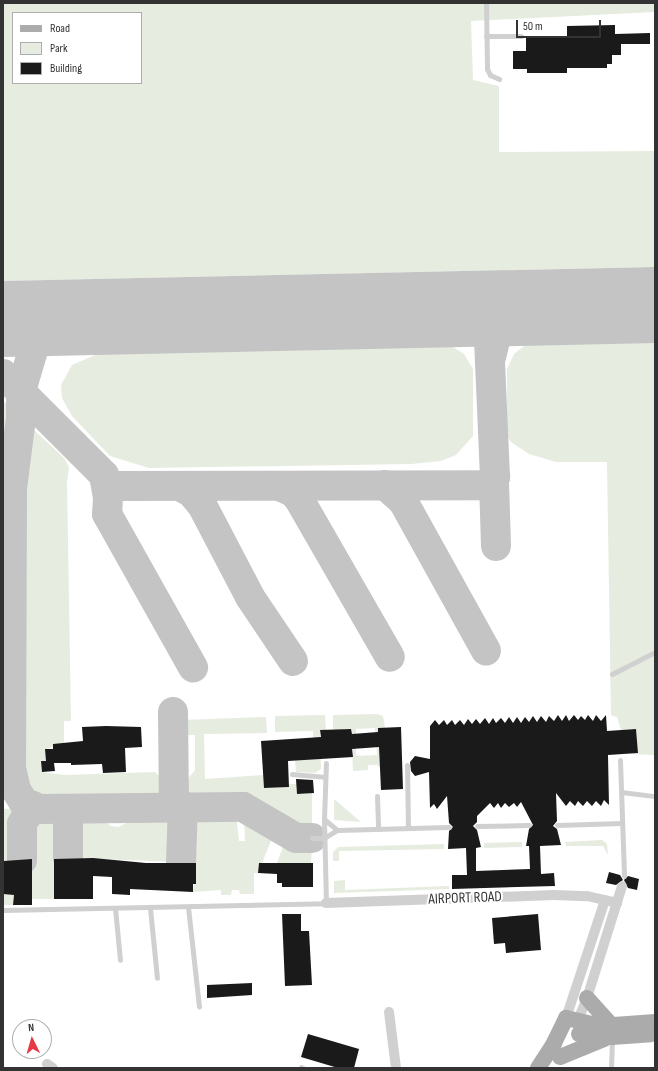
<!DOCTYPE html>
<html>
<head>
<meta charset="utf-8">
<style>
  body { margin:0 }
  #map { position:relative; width:658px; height:1071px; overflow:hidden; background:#fff; font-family:"Sofia Sans Condensed",sans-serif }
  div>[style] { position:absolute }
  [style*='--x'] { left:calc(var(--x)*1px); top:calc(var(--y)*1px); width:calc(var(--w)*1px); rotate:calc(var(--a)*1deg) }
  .green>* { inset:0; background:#e6ecdf }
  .taxiway>* { height:30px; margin:-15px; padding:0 15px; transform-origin:15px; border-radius:15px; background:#c4c4c4 }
  .runway>* { height:76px; margin:-38px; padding:0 38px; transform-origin:38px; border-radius:38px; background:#c4c4c4 }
  .building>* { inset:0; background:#1a1a1a }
  .lane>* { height:5px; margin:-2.5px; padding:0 2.5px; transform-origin:2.5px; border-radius:2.5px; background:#d0d0d0 }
  .street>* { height:10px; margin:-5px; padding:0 5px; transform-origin:5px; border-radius:5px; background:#d0d0d0 }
  .primary>* { height:16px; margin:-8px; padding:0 8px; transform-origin:8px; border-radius:8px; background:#ababab }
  span { translate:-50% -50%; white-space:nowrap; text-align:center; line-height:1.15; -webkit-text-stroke:4px #fff; paint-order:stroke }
  .street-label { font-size:15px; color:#333 }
  .frame { position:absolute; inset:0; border:4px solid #333; pointer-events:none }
  .legend { position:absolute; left:12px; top:12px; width:130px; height:72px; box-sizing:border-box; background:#fff; border:1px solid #adadad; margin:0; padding:5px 7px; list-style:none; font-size:12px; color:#333 }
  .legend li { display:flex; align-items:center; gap:8px; height:20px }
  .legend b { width:20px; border:1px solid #adadad }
  .north { position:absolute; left:12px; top:1019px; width:40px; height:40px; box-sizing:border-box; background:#fff; border:1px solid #adadad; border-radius:50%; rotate:355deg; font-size:11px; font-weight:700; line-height:16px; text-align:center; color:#333 }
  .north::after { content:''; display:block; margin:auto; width:14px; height:18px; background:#e63946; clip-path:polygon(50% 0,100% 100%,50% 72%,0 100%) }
  .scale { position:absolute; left:516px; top:20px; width:85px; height:18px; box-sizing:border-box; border:2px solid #333; border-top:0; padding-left:5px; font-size:12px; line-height:14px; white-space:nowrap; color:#333; -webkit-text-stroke:3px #fff; paint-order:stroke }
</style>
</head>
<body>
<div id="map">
  <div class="green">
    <div style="clip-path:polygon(evenodd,3px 3px,655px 3px,655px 12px,471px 21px,473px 80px,499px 86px,499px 152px,655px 151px,655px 267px,3px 281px,3px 3px,13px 13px,141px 13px,141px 83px,13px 83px,13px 13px)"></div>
    <div style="clip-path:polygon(655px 340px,655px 755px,628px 754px,638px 753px,636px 729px,621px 730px,617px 717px,611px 715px,607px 462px,556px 462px,529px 454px,511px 442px,507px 436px,507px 369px,514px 354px,528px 343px)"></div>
    <div style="clip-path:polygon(450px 345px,464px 354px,473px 369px,473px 436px,456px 455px,441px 461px,411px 464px,149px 468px,110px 456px,72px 416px,62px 398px,61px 385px,72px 365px,100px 353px)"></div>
    <div style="clip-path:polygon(3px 401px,8px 405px,13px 420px,14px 434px,8px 476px,6px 749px,3px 755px)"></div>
    <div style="clip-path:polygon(28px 428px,32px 428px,64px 458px,69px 467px,67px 482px,71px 721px,64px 721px,64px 744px,46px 749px,46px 761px,41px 761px,42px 772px,65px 775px,155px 772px,169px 784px,169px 793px,163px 799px,41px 802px,28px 794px,20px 779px,17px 495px,19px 465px)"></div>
    <div style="clip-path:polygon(evenodd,377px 714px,383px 716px,384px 721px,385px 728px,378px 728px,380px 767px,377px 765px,368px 765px,368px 770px,353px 771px,351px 729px,333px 730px,333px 715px,377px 714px,375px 728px,377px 755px,356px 756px,356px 729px,375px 728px)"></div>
    <div style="clip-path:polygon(325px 715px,326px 730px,320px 731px,321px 769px,315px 773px,296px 772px,295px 760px,314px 759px,313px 731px,275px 732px,275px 716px)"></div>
    <div style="clip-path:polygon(266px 717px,267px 733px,204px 734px,205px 779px,264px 775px,264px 788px,289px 787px,289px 784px,297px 784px,297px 794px,312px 793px,312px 832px,297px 833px,255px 804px,242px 800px,190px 799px,180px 792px,179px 780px,187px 780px,195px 770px,195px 735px,178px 735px,179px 725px,183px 720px)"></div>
    <div style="clip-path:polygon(3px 778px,8px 791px,15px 800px,3px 800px)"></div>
    <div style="clip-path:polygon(334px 799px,361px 822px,334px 820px)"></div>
    <div style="clip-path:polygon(19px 808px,22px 811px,18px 823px,18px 860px,4px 861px,3px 869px,3px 809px)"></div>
    <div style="clip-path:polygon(202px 813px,232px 813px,236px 815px,239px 841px,245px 841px,244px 819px,248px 815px,256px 818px,273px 831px,273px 836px,262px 863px,259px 863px,258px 873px,254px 873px,254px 894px,240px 894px,239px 890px,232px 890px,231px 895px,221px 895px,221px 890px,193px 892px,196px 863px,184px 862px,186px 828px,190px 819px)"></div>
    <div style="clip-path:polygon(146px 814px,170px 814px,178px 821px,178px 862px,73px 858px,73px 822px,76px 818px,97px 816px,111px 826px,118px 827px)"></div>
    <div style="clip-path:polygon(38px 816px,57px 816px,63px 822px,63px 858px,54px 859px,54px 899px,32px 899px,32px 859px,27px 859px,25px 829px,30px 821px)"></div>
    <div style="clip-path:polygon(288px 840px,294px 843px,312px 844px,311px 863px,277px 863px,284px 844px)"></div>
    <div style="clip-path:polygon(602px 840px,607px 844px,608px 855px,603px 846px,566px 846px,565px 842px)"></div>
    <div style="clip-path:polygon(522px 842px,522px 847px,484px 848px,484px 843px)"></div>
    <div style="clip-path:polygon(444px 844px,444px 849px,339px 851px,339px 861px,333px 861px,333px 852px,338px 847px)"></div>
    <div style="clip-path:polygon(345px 880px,345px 890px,449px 886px,449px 889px,334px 893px,334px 881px)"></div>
    <div style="clip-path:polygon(3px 894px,14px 895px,13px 905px,3px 905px)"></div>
  </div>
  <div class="taxiway">
    <div style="--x:62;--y:317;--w:17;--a:147"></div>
    <div style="--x:48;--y:326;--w:13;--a:129"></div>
    <div style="--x:40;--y:336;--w:13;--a:119"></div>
    <div style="--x:34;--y:347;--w:46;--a:106.5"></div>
    <div style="--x:21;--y:391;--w:27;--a:90"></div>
    <div style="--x:21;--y:418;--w:71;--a:97.3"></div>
    <div style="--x:12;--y:488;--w:280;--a:90.2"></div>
    <div style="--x:11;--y:768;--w:23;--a:77"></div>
    <div style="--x:16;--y:790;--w:15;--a:58"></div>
    <div style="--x:24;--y:803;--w:17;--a:21"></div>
    <div style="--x:40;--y:809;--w:203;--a:-0.6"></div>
    <div style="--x:243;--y:807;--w:61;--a:30.3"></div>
    <div style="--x:296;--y:838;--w:16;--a:0"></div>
    <div style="--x:491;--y:357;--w:25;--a:-76"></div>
    <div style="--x:497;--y:333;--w:16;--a:-55"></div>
    <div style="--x:506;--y:320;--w:32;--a:-24"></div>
    <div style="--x:3;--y:374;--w:143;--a:45"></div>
    <div style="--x:104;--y:475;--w:22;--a:80"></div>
    <div style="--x:108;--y:497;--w:17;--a:93"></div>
    <div style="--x:107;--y:514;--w:176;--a:60.7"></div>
    <div style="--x:494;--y:482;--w:64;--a:88.2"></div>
    <div style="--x:385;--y:485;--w:24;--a:42"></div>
    <div style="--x:403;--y:501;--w:171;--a:61"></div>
    <div style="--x:107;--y:486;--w:385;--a:-0.1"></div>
    <div style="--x:492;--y:485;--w:9;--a:-69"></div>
    <div style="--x:495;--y:477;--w:137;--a:-92.5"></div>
    <div style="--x:489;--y:340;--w:19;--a:-122"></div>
    <div style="--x:479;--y:324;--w:28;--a:-148"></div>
    <div style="--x:179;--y:486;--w:13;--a:27"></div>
    <div style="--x:191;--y:492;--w:17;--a:50"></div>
    <div style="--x:202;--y:505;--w:104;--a:62.4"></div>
    <div style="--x:250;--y:597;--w:77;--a:56.1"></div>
    <div style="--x:279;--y:486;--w:15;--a:23"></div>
    <div style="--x:293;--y:492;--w:9;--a:49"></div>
    <div style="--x:299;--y:499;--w:182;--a:60.1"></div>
    <div style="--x:173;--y:712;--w:94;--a:89.4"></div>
    <div style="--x:68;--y:858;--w:49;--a:-90"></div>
    <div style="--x:22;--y:860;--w:36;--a:-90"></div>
    <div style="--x:22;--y:824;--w:21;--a:-61"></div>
    <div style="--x:181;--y:862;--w:56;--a:-88"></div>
  </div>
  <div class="runway">
    <div style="--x:3;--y:319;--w:652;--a:-1.23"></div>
  </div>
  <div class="building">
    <div style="clip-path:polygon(615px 25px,615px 34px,650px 33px,650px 44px,621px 44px,621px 55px,612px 55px,612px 64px,607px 64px,607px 68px,567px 68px,567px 73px,527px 73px,527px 69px,513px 69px,513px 51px,526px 51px,526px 37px,567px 36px,567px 26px)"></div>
    <div style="clip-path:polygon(evenodd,558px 715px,562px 721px,566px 715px,569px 721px,574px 715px,578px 720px,581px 716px,585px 720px,588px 715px,593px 721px,596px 715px,601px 721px,606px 715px,607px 731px,636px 729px,638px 753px,608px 755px,609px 805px,604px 800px,601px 806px,596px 801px,592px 806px,587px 801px,583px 806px,578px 801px,575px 806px,570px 801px,566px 806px,556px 793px,557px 821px,553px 826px,557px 829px,561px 845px,540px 846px,541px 874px,554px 873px,555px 886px,452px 889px,452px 875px,467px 875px,466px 848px,448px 849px,449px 831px,453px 827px,449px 823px,447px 796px,437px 809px,434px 804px,430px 808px,429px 772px,415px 776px,411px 771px,410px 762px,415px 756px,430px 759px,430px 726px,435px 720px,439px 725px,444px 720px,447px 725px,452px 720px,455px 725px,460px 720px,464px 725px,468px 719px,472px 724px,476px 719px,480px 724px,485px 718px,489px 724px,493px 718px,496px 723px,501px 718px,505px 723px,509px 717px,513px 723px,517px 717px,521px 723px,525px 717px,529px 722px,533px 716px,537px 722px,541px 716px,546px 722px,549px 716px,554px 721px,558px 715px,521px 802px,533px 825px,529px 829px,526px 846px,529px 846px,530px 869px,476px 871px,476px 848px,481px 847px,477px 830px,473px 826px,477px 822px,477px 816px,490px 803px,494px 808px,498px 803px,501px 808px,505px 803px,509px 807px,514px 803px,517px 807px,521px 802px)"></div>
    <div style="clip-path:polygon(106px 726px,141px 727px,142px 747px,125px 748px,126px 772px,103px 773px,102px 764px,71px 765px,71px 763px,54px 763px,55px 771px,42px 772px,41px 761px,46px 761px,45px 749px,53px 749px,53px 744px,83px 741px,82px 727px)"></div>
    <div style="clip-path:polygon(401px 727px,403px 789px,381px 790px,379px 747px,352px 749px,353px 757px,288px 761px,289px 787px,264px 788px,261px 741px,321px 737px,320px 730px,351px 729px,352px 734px,378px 732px,378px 728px)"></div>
    <div style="clip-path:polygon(296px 779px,313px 780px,314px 793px,297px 794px)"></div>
    <div style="clip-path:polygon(93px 858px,146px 863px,196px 863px,196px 884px,193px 884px,193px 892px,130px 889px,130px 895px,112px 894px,112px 877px,93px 876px,93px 899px,54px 899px,54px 859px)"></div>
    <div style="clip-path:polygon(32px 859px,32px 905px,13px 905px,14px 895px,3px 894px,4px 861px)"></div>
    <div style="clip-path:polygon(259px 863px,313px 863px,313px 887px,282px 887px,282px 883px,277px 883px,277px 874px,258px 873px)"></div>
    <div style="clip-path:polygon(609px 872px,620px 875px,623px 880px,616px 885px,606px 883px)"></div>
    <div style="clip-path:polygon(628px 876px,639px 879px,637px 890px,628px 888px,624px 880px)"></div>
    <div style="clip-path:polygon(282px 914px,301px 914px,301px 931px,309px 931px,312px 985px,285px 986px)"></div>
    <div style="clip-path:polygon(538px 914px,541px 950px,506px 953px,505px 943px,494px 944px,492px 918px)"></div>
    <div style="clip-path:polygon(252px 983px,252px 995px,207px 998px,207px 985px)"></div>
    <div style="clip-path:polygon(308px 1034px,359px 1049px,354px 1068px,338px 1068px,301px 1057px)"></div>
  </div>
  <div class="lane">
    <div style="--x:486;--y:3;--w:66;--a:89.1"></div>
    <div style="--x:487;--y:69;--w:7;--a:63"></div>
    <div style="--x:490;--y:75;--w:10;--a:24"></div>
    <div style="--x:486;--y:36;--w:35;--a:0"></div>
    <div style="--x:612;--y:674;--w:48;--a:-27.1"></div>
    <div style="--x:620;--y:760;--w:116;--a:88"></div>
    <div style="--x:407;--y:765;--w:63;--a:89.1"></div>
    <div style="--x:292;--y:774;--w:33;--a:5"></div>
    <div style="--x:621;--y:792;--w:34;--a:7"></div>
    <div style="--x:377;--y:796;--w:33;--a:88"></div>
    <div style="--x:324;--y:819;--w:17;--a:40"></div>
    <div style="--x:337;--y:830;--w:112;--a:-1.5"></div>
    <div style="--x:557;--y:825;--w:65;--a:-1.8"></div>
    <div style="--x:477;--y:826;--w:52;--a:-1.1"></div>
    <div style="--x:312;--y:838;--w:12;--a:0"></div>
    <div style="--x:324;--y:838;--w:15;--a:-32"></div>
    <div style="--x:188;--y:907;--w:100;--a:83.7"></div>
    <div style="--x:115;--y:908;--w:52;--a:84.5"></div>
    <div style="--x:150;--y:908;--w:70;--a:84.3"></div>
    <div style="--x:3;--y:910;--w:323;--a:-1.2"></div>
    <div style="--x:326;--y:903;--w:84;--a:-91.4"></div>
    <div style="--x:324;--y:819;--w:56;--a:-88"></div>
    <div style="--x:301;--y:1067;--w:2;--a:27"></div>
    <div style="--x:611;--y:1068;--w:30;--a:-88"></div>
  </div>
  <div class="street">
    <div style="--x:326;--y:903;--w:228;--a:-2"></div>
    <div style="--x:554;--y:895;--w:33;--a:2"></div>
    <div style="--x:587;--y:896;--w:31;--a:13"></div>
    <div style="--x:389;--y:1012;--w:56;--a:82.9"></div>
    <div style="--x:566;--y:1018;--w:124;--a:-71.7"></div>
    <div style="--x:577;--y:1022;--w:26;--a:-67"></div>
    <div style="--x:587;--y:998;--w:117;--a:-72.6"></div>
    <div style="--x:47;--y:1064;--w:7;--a:34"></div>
  </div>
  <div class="primary">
    <div style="--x:587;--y:998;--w:38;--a:48"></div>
    <div style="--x:579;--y:1034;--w:33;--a:5"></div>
    <div style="--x:612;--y:1037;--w:39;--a:-4"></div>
    <div style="--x:560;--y:1057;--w:48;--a:-22.2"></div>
    <div style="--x:538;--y:1068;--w:30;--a:-57"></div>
    <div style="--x:554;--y:1043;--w:28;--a:-64"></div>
    <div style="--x:566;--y:1018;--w:35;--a:13"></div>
    <div style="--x:600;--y:1026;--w:55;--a:-4.2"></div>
  </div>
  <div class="street-label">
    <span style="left:465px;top:898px;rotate:-2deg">AIRPORT ROAD</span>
  </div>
  <div class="frame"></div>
  <ul class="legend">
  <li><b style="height:5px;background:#ababab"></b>Road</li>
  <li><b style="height:11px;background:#e6ecdf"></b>Park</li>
  <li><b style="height:11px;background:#1a1a1a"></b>Building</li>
  </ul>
  <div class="north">N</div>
  <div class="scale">50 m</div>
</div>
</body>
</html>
